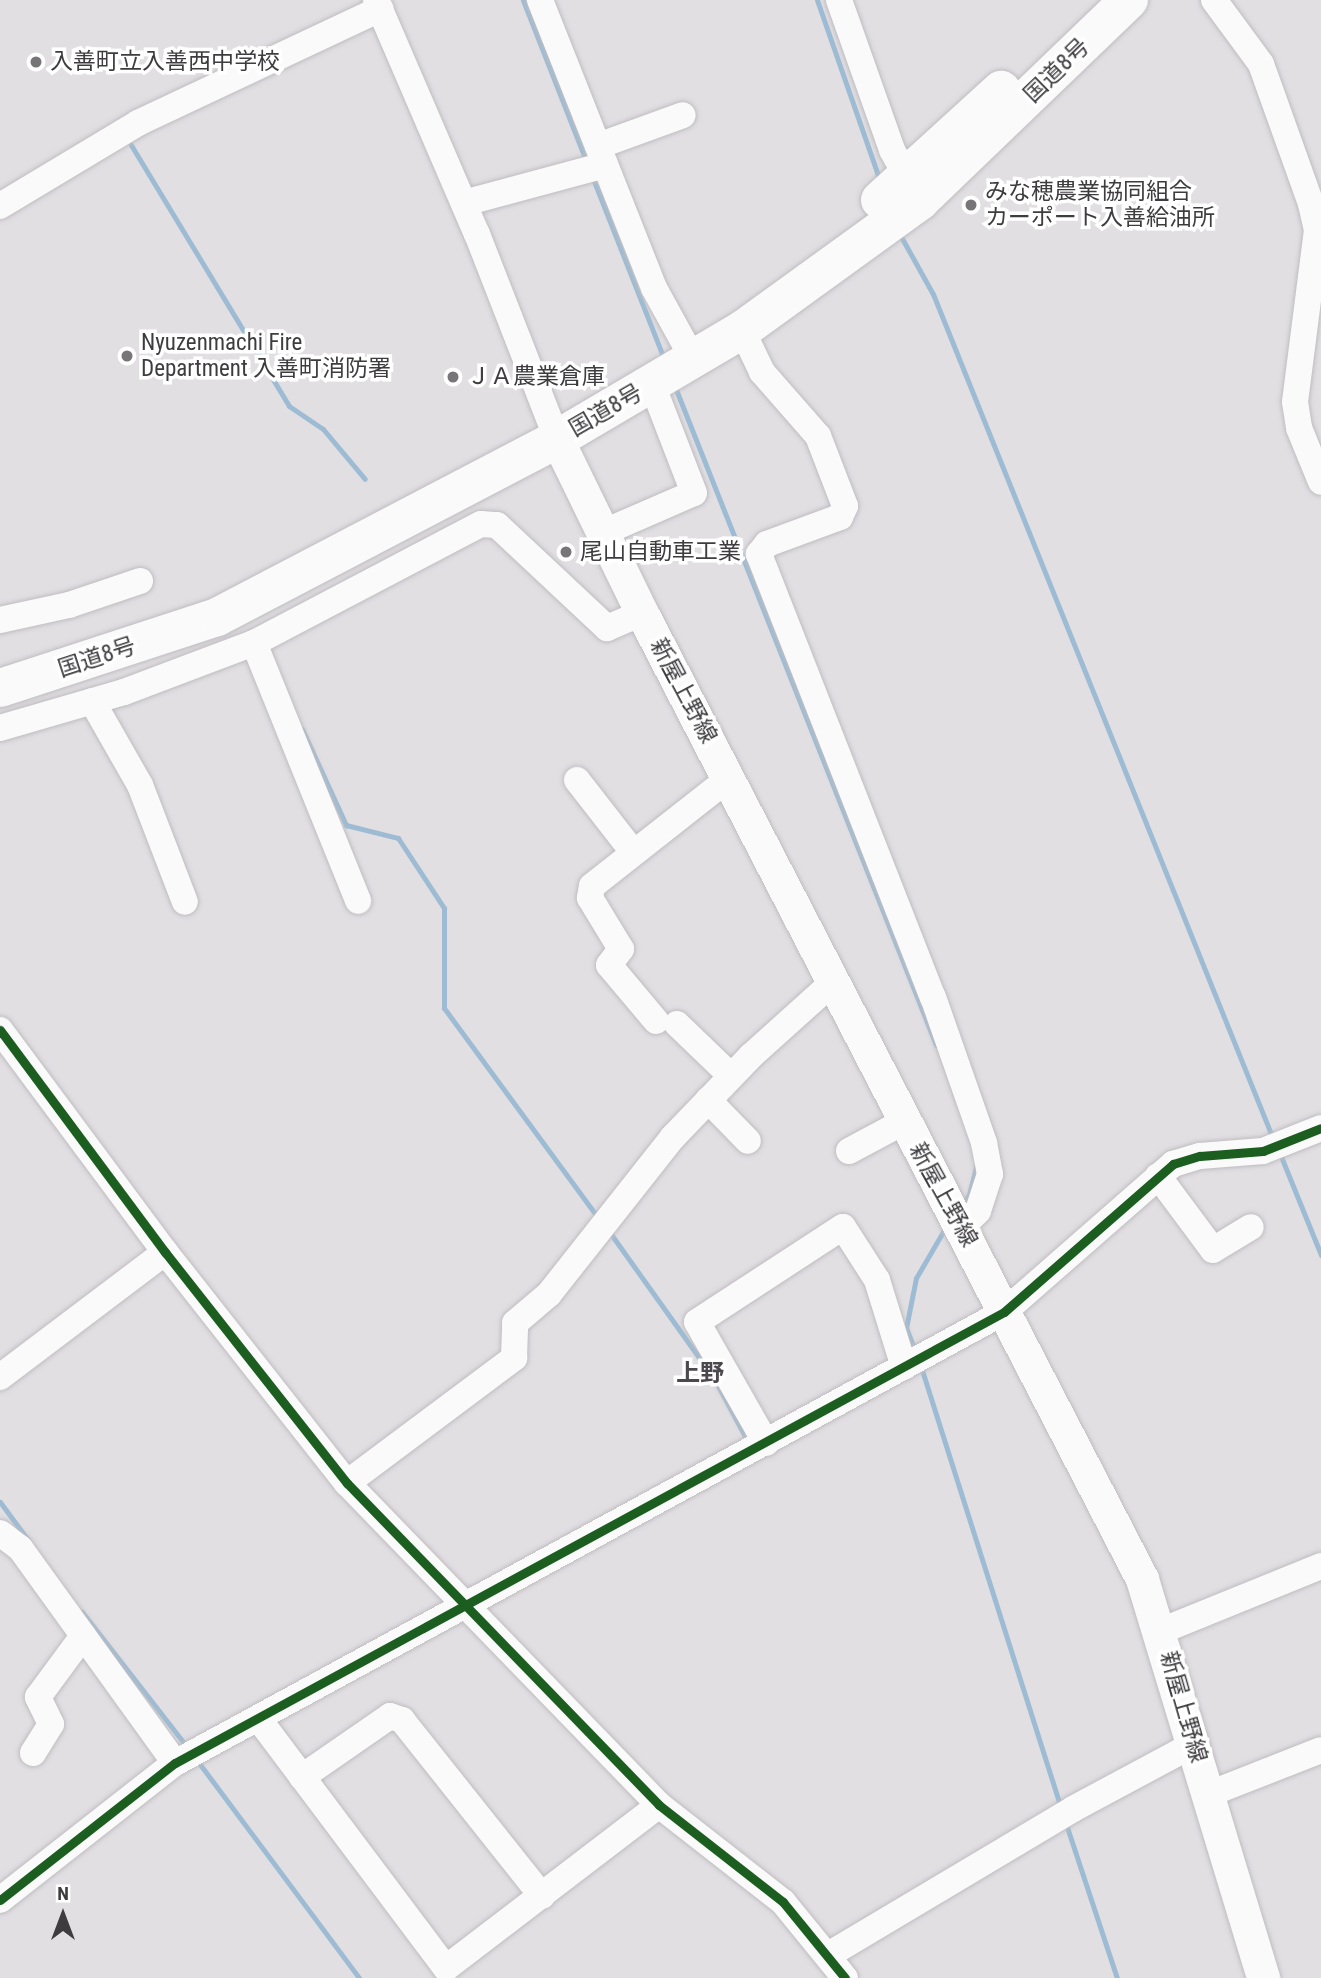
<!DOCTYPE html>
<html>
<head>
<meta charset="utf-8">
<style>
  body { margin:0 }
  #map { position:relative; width:1321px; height:1978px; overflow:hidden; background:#e2dfe3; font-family:"Roboto Condensed","Noto Sans JP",sans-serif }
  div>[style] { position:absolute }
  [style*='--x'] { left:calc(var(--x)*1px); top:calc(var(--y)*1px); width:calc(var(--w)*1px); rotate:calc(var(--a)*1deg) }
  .stream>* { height:5px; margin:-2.5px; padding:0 2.5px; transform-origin:2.5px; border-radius:2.5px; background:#9dbcd4 }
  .roads { filter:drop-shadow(0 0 2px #bfbdc0) drop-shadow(0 0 2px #bfbdc0) }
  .minor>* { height:26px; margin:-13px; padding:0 13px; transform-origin:13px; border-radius:13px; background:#fbfafb }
  .major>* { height:33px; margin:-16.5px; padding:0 16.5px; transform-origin:16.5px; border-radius:16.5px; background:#fbfafb }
  .highway>* { height:38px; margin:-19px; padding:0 19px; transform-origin:19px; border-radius:19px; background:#fbfafb }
  .cycleway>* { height:9px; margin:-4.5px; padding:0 4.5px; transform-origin:4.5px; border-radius:4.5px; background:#1b5e20 }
  .dots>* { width:19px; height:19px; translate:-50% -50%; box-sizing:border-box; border:4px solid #fff; border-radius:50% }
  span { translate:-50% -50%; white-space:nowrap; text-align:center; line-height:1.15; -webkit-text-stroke:7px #fff; paint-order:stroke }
  .poi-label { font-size:23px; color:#3e3c3f }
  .left { translate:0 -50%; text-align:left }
  .street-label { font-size:23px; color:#3e3c3f }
  .neighbourhood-label { font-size:24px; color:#4d484f; font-weight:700 }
  .north { position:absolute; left:28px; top:1880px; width:70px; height:70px; -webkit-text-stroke:5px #fff; paint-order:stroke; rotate:0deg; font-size:19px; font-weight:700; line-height:28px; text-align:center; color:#3e3c3f }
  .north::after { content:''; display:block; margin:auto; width:24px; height:32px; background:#3e3c3f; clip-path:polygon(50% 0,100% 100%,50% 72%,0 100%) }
</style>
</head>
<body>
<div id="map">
  <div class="stream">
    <div style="--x:523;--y:0;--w:175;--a:68.6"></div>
    <div style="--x:817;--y:0;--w:192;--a:70.8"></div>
    <div style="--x:131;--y:145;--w:305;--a:58.8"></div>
    <div style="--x:289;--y:406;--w:41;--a:34.1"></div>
    <div style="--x:323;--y:429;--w:65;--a:50"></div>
    <div style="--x:592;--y:176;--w:197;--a:68.5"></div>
    <div style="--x:899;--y:233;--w:70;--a:60.9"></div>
    <div style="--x:933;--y:294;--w:911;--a:68.08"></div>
    <div style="--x:675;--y:387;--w:708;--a:68.36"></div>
    <div style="--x:302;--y:729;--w:106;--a:65.4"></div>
    <div style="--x:346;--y:825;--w:54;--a:14"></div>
    <div style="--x:398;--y:838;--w:84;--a:56.7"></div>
    <div style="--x:444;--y:908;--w:100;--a:90"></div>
    <div style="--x:444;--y:1008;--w:263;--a:53.7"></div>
    <div style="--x:1280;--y:1154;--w:109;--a:67.9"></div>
    <div style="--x:961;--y:1206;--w:14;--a:-54"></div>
    <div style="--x:969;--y:1195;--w:33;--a:-76"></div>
    <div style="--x:608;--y:1230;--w:184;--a:54.5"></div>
    <div style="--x:715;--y:1380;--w:68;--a:61.9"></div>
    <div style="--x:915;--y:1351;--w:25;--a:-111"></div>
    <div style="--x:906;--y:1328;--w:51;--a:-78.7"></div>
    <div style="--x:916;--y:1278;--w:61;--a:-59.7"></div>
    <div style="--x:921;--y:1367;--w:463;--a:72.4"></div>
    <div style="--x:0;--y:1502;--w:47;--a:53.6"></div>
    <div style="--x:82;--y:1612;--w:172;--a:52.1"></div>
    <div style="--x:196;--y:1759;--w:273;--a:53.3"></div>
    <div style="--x:1065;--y:1821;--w:165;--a:71.7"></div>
  </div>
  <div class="roads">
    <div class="minor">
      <div style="--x:376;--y:0;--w:255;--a:66.7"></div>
      <div style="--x:477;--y:234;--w:220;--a:68.7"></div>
      <div style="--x:540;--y:0;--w:310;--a:68.4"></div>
      <div style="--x:654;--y:288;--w:81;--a:61.2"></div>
      <div style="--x:839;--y:0;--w:159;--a:70.5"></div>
      <div style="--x:892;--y:150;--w:46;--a:61.2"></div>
      <div style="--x:1214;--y:0;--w:79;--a:53.7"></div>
      <div style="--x:1261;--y:64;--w:149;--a:70.3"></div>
      <div style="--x:1311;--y:204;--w:27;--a:77"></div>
      <div style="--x:1317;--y:230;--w:173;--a:97.3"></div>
      <div style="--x:1295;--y:402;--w:26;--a:81"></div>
      <div style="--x:1299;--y:428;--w:58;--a:67.8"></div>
      <div style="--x:598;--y:146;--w:90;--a:-20"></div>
      <div style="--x:464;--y:203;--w:146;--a:-15.1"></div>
      <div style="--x:0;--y:206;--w:161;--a:-31"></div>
      <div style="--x:138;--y:123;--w:268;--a:-25.2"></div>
      <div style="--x:742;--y:330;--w:47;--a:64.5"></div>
      <div style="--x:762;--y:372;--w:85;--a:48.8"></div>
      <div style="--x:818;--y:436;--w:75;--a:68.9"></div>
      <div style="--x:845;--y:506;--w:12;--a:114"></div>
      <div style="--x:840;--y:517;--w:78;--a:159.7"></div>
      <div style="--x:767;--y:544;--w:13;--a:129"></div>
      <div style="--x:759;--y:554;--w:476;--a:68.6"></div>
      <div style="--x:933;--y:997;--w:155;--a:70.7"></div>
      <div style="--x:984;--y:1143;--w:32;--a:79"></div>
      <div style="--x:990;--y:1174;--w:39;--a:108"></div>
      <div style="--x:978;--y:1211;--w:23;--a:135"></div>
      <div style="--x:602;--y:533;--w:100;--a:-23.5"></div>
      <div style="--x:694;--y:493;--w:117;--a:-111.1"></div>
      <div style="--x:0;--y:620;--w:71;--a:-12.3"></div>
      <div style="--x:69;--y:605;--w:75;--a:-18.7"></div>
      <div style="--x:254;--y:643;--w:278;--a:68"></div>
      <div style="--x:92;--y:701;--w:97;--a:60.3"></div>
      <div style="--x:140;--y:785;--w:125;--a:69"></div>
      <div style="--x:0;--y:728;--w:129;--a:-16.2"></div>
      <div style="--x:124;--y:692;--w:139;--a:-20.7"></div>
      <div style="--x:254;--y:643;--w:256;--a:-27.7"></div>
      <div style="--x:481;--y:524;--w:16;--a:4"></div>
      <div style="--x:497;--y:525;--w:151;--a:43.1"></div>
      <div style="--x:607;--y:628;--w:38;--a:-23"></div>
      <div style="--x:577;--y:780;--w:91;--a:52.1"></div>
      <div style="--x:656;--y:1021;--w:73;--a:-130"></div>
      <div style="--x:609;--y:965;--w:20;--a:-53"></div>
      <div style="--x:621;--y:949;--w:60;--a:-121.3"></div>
      <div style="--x:590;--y:898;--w:12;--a:-81"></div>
      <div style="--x:592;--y:886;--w:174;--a:-38.2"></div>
      <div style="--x:677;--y:1024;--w:75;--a:43.9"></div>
      <div style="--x:0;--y:1030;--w:277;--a:53.4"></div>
      <div style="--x:165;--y:1252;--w:294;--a:51.8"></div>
      <div style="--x:347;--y:1483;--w:448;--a:45.9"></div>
      <div style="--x:659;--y:1805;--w:157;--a:38"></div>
      <div style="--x:783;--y:1902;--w:98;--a:50.8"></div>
      <div style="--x:708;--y:1100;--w:57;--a:45.7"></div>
      <div style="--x:849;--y:1151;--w:61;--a:-28.2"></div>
      <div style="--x:1158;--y:1176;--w:92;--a:53.4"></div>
      <div style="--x:1213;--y:1250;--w:44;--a:-31.2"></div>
      <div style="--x:0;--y:1377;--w:207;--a:-37.1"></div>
      <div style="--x:766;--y:1443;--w:139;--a:-119.7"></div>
      <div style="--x:697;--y:1322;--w:174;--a:-33.1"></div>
      <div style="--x:843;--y:1227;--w:63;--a:57.3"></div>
      <div style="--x:877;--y:1280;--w:91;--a:72.8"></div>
      <div style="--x:347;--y:1483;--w:209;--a:-36.8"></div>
      <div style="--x:514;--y:1358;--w:35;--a:-88"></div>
      <div style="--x:515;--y:1323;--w:45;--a:-40.5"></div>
      <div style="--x:549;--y:1294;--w:200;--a:-51.7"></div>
      <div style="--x:673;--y:1137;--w:112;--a:-46.1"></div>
      <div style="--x:751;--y:1056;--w:109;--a:-42"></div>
      <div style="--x:0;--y:1533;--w:25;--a:37"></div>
      <div style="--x:20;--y:1548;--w:265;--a:54.2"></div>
      <div style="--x:1161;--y:1631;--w:173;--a:-22.1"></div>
      <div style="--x:258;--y:1718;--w:313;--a:53.1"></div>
      <div style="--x:446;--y:1968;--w:268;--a:-37.4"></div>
      <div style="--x:33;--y:1753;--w:34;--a:-58"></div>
      <div style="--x:51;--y:1724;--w:30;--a:-116"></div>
      <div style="--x:38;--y:1697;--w:76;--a:-53.6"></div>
      <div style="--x:302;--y:1777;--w:107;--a:-34.7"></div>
      <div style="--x:390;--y:1716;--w:13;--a:18"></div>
      <div style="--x:402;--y:1720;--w:225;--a:51.5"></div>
      <div style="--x:1209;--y:1794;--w:120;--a:-21.4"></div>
      <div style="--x:0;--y:1900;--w:222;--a:-38.1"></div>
      <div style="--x:175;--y:1763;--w:944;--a:-28.55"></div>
      <div style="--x:1004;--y:1312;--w:225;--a:-41.2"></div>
      <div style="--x:1173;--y:1164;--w:28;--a:-17"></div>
      <div style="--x:1200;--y:1156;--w:63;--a:-4.5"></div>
      <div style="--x:1263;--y:1151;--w:62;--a:-21.6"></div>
      <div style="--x:830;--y:1954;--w:283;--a:-30.8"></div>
      <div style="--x:1073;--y:1809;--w:137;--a:-28.2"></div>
    </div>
    <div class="major">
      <div style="--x:557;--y:439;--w:194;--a:64"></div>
      <div style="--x:642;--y:613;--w:1088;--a:62.63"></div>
      <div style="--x:1142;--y:1579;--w:417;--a:73.1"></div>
    </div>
    <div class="highway">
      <div style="--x:880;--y:200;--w:164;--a:-42.3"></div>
      <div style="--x:0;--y:688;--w:228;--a:-18.1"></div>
      <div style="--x:217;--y:617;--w:384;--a:-27.6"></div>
      <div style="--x:557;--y:439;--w:215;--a:-30.5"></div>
      <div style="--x:742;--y:330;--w:220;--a:-35.9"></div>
      <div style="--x:920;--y:201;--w:290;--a:-43.9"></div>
    </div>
  </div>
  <div class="cycleway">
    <div style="--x:0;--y:1030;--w:277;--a:53.4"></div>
    <div style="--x:165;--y:1252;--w:294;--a:51.8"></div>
    <div style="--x:347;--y:1483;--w:448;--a:45.9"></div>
    <div style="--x:659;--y:1805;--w:157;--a:38"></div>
    <div style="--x:783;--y:1902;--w:98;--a:50.8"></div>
    <div style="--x:0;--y:1900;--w:222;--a:-38.1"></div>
    <div style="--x:175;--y:1763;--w:944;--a:-28.55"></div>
    <div style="--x:1004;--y:1312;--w:225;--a:-41.2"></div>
    <div style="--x:1173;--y:1164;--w:28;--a:-17"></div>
    <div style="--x:1200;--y:1156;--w:63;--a:-4.5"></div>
    <div style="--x:1263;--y:1151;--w:62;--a:-21.6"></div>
  </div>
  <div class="dots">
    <div style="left:36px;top:62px;background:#777578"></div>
    <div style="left:971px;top:205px;background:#777578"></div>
    <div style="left:127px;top:356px;background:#777578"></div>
    <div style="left:453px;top:377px;background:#777578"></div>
    <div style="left:566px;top:552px;background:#777578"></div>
  </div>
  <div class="poi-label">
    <span class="left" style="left:50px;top:62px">入善町立入善西中学校</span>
    <span class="left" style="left:985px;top:205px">みな穂農業協同組合<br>カーポート入善給油所</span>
    <span class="left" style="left:141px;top:356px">Nyuzenmachi Fire<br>Department 入善町消防署</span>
    <span class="left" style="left:467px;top:377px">ＪＡ農業倉庫</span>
    <span class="left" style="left:580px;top:552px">尾山自動車工業</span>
  </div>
  <div class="street-label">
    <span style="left:1057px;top:71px;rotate:-44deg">国道8号</span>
    <span style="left:606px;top:411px;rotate:-30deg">国道8号</span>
    <span style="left:97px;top:658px;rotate:-18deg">国道8号</span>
    <span style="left:683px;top:691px;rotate:62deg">新屋上野線</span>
    <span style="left:943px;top:1195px;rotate:61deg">新屋上野線</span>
    <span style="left:1183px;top:1707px;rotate:74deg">新屋上野線</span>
  </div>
  <div class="neighbourhood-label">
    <span style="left:700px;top:1374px">上野</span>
  </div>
  <div class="north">N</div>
</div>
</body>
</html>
